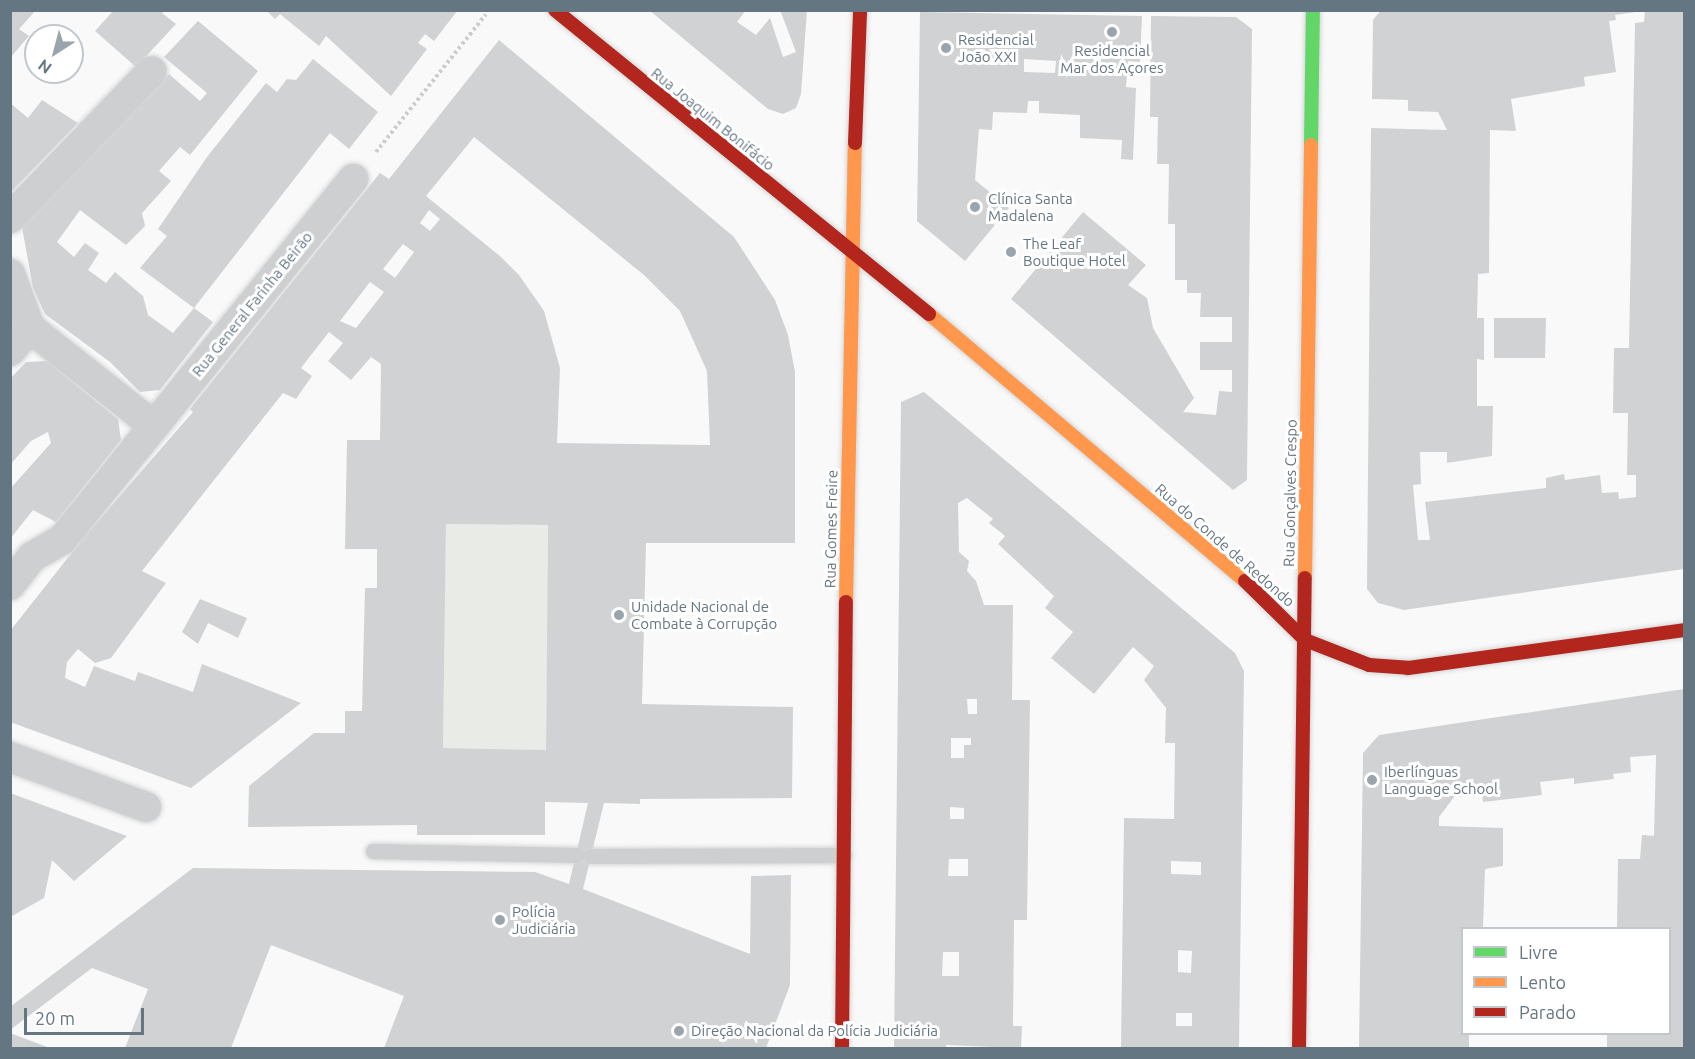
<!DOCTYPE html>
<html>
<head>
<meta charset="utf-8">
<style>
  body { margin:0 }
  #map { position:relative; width:1695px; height:1059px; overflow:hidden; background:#f9f9f9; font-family:Ubuntu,sans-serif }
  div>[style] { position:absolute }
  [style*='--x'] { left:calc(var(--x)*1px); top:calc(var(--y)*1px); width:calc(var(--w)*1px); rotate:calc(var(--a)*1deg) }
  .green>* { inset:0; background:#e8ebe6 }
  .building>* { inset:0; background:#d0d2d3 }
  .path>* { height:4px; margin-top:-2px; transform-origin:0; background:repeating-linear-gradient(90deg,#cbcccd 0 3px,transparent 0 6px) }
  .roads { filter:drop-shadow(0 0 2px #d5d6d7) drop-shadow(0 0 2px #d5d6d7) }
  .lane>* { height:15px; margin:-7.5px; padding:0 7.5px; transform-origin:7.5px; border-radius:7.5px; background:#cecfd0 }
  .street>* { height:30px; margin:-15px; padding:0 15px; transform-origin:15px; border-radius:15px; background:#cecfd0 }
  .fast>* { height:14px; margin:-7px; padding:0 7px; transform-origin:7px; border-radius:7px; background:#63d668 }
  .slow>* { height:14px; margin:-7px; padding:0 7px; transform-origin:7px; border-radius:7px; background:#ff974d }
  .jam>* { height:14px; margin:-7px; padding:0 7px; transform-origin:7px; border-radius:7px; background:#b3261e }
  .dots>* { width:16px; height:16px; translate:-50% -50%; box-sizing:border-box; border:3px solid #fff; border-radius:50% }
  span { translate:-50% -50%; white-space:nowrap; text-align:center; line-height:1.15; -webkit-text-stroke:6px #fff; paint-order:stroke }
  .poi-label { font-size:15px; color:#657683 }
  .left { translate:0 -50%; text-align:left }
  .street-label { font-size:15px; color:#657683 }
  .frame { position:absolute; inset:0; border:12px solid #657683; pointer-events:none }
  .legend { position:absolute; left:1461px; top:927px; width:210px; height:108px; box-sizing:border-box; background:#fff; border:2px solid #c1c8cd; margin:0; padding:8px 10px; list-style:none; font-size:18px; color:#657683 }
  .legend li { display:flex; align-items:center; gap:12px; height:30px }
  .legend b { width:30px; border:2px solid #c1c8cd }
  .north { position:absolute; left:24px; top:24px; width:60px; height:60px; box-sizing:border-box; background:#fff; border:2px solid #c1c8cd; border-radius:50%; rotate:216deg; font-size:16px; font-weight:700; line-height:24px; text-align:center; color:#657683 }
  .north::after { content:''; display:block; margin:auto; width:21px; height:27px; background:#99a4ac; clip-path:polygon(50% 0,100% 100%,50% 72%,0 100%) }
  .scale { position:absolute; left:24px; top:1008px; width:120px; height:27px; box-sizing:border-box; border:3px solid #657683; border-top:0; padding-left:8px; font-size:18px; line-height:21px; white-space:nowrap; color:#657683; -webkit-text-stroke:4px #fff; paint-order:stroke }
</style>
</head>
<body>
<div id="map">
  <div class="green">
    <div style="clip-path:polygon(446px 524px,548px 525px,546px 750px,443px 748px)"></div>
  </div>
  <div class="building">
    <div style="clip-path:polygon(10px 10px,36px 10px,19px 29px,29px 36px,10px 58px)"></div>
    <div style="clip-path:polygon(114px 10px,165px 10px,162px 13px,176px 24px,136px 67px,95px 31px)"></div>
    <div style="clip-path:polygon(266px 10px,458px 10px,434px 41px,425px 34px,418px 43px,427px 49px,391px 96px,326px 36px,319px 46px,280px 14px,275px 19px)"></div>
    <div style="clip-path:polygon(649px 10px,746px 10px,737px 22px,756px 35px,770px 18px,783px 57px,796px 52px,780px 10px,807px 10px,801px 94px,796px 108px,783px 114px,768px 109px)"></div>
    <div style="clip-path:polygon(1381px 10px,1636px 12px,1615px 15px,1616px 20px,1609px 21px,1616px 72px,1584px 77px,1585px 86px,1511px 99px,1516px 131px,1490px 130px,1489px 273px,1478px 274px,1477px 318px,1484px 318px,1484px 360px,1477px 359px,1477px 406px,1493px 406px,1492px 456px,1447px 463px,1447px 452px,1420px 452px,1421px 484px,1413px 485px,1418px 540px,1430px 540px,1425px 502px,1546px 488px,1546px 478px,1564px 474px,1565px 480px,1600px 475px,1602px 493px,1618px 492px,1619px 499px,1636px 497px,1636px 475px,1627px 475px,1628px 413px,1613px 413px,1614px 348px,1629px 348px,1635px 23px,1644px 22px,1645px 10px,1684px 10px,1684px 569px,1404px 610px,1378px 603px,1367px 589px,1371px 128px,1447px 130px,1438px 112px,1408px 111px,1408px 100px,1372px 99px,1373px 20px)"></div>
    <div style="clip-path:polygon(evenodd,920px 12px,1142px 16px,1140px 62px,1128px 61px,1126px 87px,1136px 88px,1133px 160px,1121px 159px,1122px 140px,1080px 138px,1080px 115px,1039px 113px,1039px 101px,1028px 101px,1027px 113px,993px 112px,992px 130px,979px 129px,975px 180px,1009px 208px,965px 261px,917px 221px,920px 12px,1024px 59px,1056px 61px,1055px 73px,1024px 72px,1024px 59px)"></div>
    <div style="clip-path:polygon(1151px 16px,1236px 17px,1252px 29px,1247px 480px,1233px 490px,1011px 299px,1083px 212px,1146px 265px,1128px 285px,1147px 298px,1153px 328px,1194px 398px,1183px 412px,1216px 415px,1219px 391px,1232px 392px,1232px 370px,1200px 370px,1200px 342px,1232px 342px,1232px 317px,1200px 317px,1201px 293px,1187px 293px,1187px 280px,1175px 280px,1175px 224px,1168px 224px,1169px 164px,1157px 164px,1158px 117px,1150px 117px)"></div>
    <div style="clip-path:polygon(198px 21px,258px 71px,190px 155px,180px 147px,159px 171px,171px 181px,142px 213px,145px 226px,126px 245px,80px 210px,57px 242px,74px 257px,85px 243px,99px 253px,88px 270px,106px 283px,115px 272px,143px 296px,148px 315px,173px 333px,194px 308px,140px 268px,167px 236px,158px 229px,207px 157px,266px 83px,277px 92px,287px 79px,296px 80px,313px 59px,378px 112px,349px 149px,330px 133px,194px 308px,213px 322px,160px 390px,140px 392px,110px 362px,45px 314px,33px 288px,22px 227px,169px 74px,200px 101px,207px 93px,164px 57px)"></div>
    <div style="clip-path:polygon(evenodd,499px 40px,734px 237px,775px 300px,788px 335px,795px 372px,795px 543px,646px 543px,642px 704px,793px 707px,792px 798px,640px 799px,640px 804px,604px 803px,583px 889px,750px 954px,751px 876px,791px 875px,790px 985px,766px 1048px,384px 1048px,404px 996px,271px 945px,231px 1048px,125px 1048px,148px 989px,92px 968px,10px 1030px,10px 1007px,193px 868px,535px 872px,569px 884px,588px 803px,545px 802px,545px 835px,417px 835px,417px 825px,248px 827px,249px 786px,314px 733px,345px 733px,345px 711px,362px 711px,365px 588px,377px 588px,377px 549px,345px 549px,347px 440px,380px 440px,381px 364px,371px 357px,351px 380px,328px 361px,343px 343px,329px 332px,301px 368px,312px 376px,296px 399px,283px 393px,142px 571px,166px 583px,111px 658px,95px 663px,78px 649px,67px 662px,65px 678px,85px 687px,94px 666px,135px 681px,138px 672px,193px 692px,202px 664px,301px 703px,191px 788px,10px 722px,10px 631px,85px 536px,193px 412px,190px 409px,380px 173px,389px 179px,499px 40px,474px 137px,644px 275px,680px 311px,707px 371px,710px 445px,557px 443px,560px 368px,544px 311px,519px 275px,501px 257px,426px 196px,474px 137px,499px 40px,429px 210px,440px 219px,430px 231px,420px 223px,429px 210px,499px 40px,403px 244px,414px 252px,395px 278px,383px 269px,403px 244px,499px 40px,370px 282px,384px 292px,356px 328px,340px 321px,370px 282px,499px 40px,446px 524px,548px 525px,546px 750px,443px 748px,446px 524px)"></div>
    <div style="clip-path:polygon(42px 100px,78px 123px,10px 193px,10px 103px,28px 118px)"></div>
    <div style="clip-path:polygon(1494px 318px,1546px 318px,1545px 358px,1494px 358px)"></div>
    <div style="clip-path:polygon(47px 361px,118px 419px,121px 440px,56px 522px,33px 510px,10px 539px,10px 489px,51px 443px,48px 432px,31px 441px,10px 465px,10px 379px,26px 362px)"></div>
    <div style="clip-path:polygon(evenodd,924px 392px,1235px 653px,1244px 671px,1239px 1048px,1121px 1048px,1124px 818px,1174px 819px,1175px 743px,1165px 743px,1166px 708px,1144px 680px,1154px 666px,1133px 647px,1094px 694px,1051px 658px,1073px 632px,1045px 608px,1054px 596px,998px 544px,1005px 536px,989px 523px,993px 519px,967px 498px,958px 503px,959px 552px,969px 561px,967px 571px,976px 581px,984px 605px,1013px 605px,1012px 700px,1030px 700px,1027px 920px,1014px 920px,1013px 1026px,1022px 1026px,1021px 1048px,946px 1045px,946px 1048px,894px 1048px,901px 402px,924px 392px,967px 699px,977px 699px,977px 714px,968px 714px,967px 699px,924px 392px,951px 738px,971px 738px,971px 745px,964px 745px,964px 758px,951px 758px,951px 738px,924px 392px,950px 807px,964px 808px,964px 819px,950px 819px,950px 807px,924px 392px,949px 859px,968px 859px,968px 876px,948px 876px,949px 859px,924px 392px,1171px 861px,1201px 862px,1201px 875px,1171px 874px,1171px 861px,924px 392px,1178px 950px,1192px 951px,1191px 973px,1178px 972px,1178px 950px,924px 392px,943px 952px,959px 952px,959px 976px,942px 976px,943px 952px,924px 392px,1176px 1013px,1192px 1013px,1192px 1026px,1176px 1026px,1176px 1013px)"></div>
    <div style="clip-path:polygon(200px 599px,247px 618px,238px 638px,208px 623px,198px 644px,182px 632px)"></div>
    <div style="clip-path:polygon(1684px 689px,1684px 1048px,1607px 1048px,1607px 1034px,1670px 1034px,1670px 928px,1617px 928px,1618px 859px,1640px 859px,1642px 835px,1654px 836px,1656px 755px,1630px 757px,1631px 772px,1613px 774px,1614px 779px,1574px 784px,1574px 778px,1540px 782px,1542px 795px,1483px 802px,1482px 795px,1454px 797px,1439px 817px,1439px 826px,1503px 828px,1503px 866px,1485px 869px,1483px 928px,1462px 928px,1462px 1034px,1469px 1034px,1469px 1048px,1359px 1048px,1363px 753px,1379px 735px)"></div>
    <div style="clip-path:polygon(10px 793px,127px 836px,74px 881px,52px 860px,44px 898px,12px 916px)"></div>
    <div style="clip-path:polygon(10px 1033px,50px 1048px,10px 1048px)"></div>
  </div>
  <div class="path">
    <div style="--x:376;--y:152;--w:176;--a:-51.4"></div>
  </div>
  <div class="roads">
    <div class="lane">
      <div style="--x:373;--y:851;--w:204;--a:1.1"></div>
      <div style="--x:591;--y:856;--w:253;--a:-0.2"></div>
    </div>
    <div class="street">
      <div style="--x:10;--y:218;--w:204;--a:-46"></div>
      <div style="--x:10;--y:274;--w:58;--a:69.7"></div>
      <div style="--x:30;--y:328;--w:158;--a:38.3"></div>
      <div style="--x:10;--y:351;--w:30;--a:-49"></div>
      <div style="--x:10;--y:585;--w:36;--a:-52"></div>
      <div style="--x:32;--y:557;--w:34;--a:-30"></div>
      <div style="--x:62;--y:540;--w:464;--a:-51.1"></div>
      <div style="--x:10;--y:757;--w:145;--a:20.2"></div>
    </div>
    <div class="fast">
      <div style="--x:1311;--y:145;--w:135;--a:-89.2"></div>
    </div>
    <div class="slow">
      <div style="--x:929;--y:314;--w:414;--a:40.2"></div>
      <div style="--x:1305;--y:578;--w:433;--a:-89.2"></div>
      <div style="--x:846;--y:602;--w:459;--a:-88.9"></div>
    </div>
    <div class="jam">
      <div style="--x:555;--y:10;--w:482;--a:39.1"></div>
      <div style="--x:855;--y:143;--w:133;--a:-87.8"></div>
      <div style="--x:1245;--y:581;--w:84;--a:44.5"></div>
      <div style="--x:1305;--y:640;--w:69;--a:21.3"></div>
      <div style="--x:1369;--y:665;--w:39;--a:4"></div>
      <div style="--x:1408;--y:668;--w:279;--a:-7.8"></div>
      <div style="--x:842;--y:1048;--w:446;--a:-89.5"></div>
      <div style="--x:1299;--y:1048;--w:470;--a:-89.3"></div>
    </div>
  </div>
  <div class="dots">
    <div style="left:1112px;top:32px;background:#99a4ac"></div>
    <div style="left:946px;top:48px;background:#99a4ac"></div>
    <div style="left:975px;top:207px;background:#99a4ac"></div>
    <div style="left:1011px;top:252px;background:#99a4ac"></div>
    <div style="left:619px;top:615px;background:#99a4ac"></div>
    <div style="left:1372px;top:780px;background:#99a4ac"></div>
    <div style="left:500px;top:920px;background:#99a4ac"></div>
    <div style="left:679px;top:1031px;background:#99a4ac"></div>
  </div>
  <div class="poi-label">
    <span class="left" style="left:958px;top:48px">Residencial<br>João XXI</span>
    <span style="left:1112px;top:59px">Residencial<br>Mar dos Açores</span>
    <span class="left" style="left:988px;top:207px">Clínica Santa<br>Madalena</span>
    <span class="left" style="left:1023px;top:252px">The Leaf<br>Boutique Hotel</span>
    <span class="left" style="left:631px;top:615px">Unidade Nacional de<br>Combate à Corrupção</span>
    <span class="left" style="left:1384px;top:780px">Iberlínguas<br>Language School</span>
    <span class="left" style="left:512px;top:920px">Polícia<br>Judiciária</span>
    <span class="left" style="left:691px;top:1031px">Direção Nacional da Polícia Judiciária</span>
  </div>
  <div class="street-label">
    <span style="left:713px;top:119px;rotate:39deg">Rua Joaquim Bonifácio</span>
    <span style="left:252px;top:304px;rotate:-51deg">Rua General Farinha Beirão</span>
    <span style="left:1290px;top:493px;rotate:-89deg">Rua Gonçalves Crespo</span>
    <span style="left:831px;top:529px;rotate:-89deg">Rua Gomes Freire</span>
    <span style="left:1225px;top:545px;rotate:41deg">Rua do Conde de Redondo</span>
  </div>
  <div class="frame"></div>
  <ul class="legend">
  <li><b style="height:8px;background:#63d668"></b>Livre</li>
  <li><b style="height:8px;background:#ff974d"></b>Lento</li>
  <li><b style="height:8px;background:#b3261e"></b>Parado</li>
  </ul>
  <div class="north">N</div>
  <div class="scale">20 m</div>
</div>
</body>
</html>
